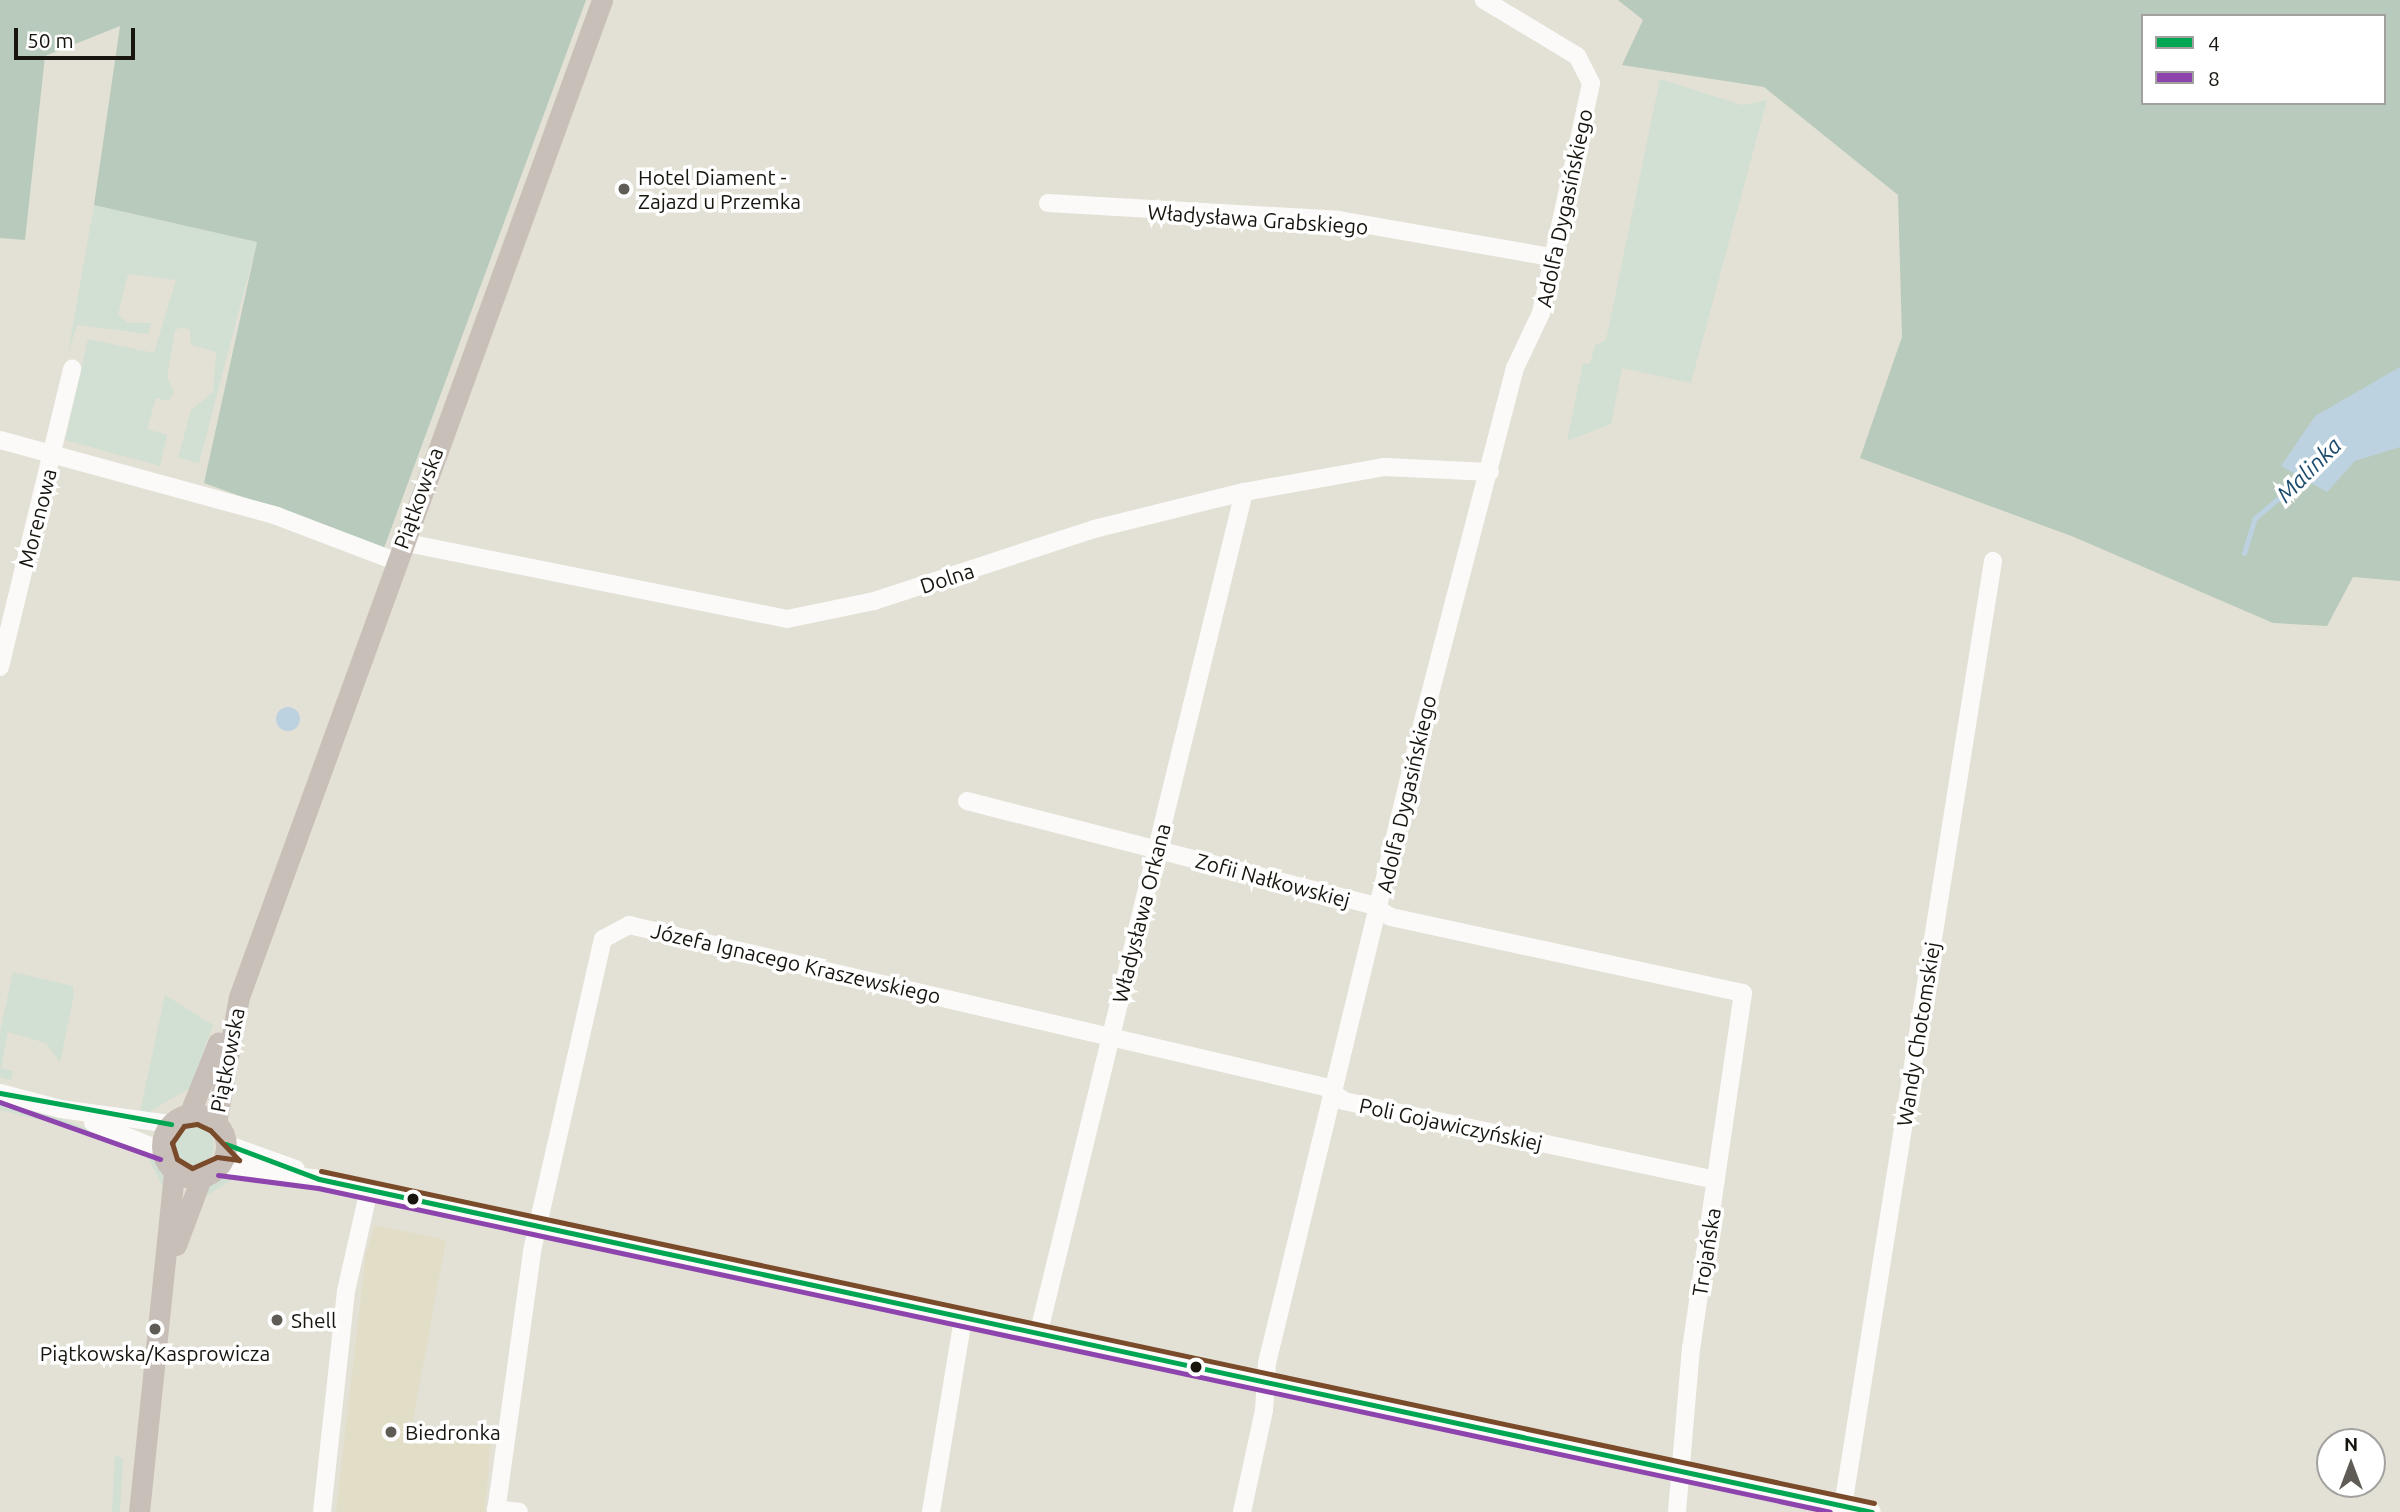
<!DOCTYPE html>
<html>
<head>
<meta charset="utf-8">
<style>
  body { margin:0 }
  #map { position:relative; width:2400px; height:1512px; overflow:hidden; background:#e3e1d5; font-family:Ubuntu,sans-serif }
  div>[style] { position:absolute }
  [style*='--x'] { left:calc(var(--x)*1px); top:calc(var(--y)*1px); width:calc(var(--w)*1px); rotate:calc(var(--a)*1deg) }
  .built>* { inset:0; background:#e1ddc7 }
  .green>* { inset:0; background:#d2dfd3 }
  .round { border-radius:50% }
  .forest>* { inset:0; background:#b7cabb }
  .water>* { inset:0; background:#bdd2e0 }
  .stream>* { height:5px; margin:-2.5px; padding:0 2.5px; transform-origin:2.5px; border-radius:2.5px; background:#bdd2e0 }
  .minor>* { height:18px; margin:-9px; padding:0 9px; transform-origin:9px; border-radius:9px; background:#fbfaf9 }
  .major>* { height:21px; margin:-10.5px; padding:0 10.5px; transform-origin:10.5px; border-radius:10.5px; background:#c8bfb9 }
  .major>.ring { margin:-10.5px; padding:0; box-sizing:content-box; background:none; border:21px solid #c8bfb9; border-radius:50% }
  .bus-1>* { height:5px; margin:-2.5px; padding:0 2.5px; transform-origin:2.5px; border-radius:2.5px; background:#00a651 }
  .bus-2>* { height:5px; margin:-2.5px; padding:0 2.5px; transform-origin:2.5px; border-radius:2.5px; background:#8e44ad }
  .bus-3>* { height:5px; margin:-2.5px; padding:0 2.5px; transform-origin:2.5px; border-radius:2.5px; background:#7a4b2a }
  .dots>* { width:19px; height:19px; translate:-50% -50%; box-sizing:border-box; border:4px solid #fff; border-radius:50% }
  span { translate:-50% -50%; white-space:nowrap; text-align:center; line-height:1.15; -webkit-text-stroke:7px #fff; paint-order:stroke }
  .poi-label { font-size:21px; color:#17150e }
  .left { translate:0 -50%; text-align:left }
  .street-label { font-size:21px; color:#17150e }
  .water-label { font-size:23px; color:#19496b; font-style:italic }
  .legend { position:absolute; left:2141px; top:14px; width:245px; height:91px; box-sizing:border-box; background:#fff; border:2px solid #a2a19f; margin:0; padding:9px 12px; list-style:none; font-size:21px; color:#17150e }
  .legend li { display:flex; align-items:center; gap:14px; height:35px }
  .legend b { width:35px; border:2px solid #a2a19f }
  .north { position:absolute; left:2316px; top:1428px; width:70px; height:70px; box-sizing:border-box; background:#fff; border:2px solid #a2a19f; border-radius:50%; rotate:0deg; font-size:19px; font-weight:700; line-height:28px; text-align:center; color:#17150e }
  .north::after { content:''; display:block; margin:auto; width:24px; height:32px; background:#5e5c54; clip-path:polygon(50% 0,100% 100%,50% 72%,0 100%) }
  .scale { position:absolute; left:14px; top:28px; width:121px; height:32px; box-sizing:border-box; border:4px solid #17150e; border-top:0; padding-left:9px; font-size:21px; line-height:24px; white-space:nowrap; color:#17150e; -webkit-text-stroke:5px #fff; paint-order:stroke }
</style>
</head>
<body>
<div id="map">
  <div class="built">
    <div style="clip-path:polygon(375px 1225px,446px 1240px,412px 1427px,491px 1437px,485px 1512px,336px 1512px,366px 1253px)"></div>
  </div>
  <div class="green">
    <div style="clip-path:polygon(1660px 79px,1742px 105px,1767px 100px,1691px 383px,1622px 368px,1611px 424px,1567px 441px,1583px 363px,1590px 364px,1595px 345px,1606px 340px)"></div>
    <div style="clip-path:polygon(94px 205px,257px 242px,199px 463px,178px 458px,191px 410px,213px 392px,216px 352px,191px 345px,190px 330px,183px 327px,175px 330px,167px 377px,174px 393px,168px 401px,156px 398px,147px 429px,167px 435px,160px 466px,65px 440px,88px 339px,154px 353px,176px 280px,128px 274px,118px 314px,128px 323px,151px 323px,148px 334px,77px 325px,68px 353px)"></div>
    <div style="clip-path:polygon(13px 972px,73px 986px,74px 995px,60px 1062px,46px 1043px,8px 1032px,1px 1068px,13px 1071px,11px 1080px,0 1077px,0 1032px)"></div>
    <div style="clip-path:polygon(165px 995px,213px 1025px,190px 1088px,147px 1113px,140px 1112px)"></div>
    <div style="clip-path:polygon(0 1102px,61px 1119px,118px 1140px,0 1110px)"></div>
    <div class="round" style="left:174px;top:1126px;width:40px;height:40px"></div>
    <div style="clip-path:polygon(142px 1146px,164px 1172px,167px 1195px,161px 1183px)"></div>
    <div style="clip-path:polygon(227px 1174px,241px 1174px,198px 1201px,207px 1184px)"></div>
    <div style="clip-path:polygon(115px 1455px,123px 1459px,120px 1512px,112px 1512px)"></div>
  </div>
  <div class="forest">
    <div style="clip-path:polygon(0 0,586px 0,384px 548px,204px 483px,257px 242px,94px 205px,120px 26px,45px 56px,25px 240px,0 238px)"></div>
    <div style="clip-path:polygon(evenodd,1618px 0,2400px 0,2400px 581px,2353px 577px,2327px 626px,2273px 623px,2074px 537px,1860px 458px,1902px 337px,1898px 195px,1764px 87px,1622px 65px,1643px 20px,1618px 0,2143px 16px,2384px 16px,2384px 103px,2143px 103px,2143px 16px)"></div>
  </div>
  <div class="water">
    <div style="clip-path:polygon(2400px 367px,2400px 447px,2355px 461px,2327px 492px,2281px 466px,2315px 416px)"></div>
    <div class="round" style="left:276px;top:707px;width:24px;height:24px"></div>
  </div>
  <div class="stream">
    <div style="--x:2244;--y:553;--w:37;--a:-73"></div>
    <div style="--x:2255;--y:518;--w:68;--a:-40.2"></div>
  </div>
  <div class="minor">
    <div style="--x:1048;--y:203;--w:291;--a:3.3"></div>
    <div style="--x:1339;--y:220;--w:214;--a:9.9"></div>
    <div style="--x:0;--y:440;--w:287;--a:15.3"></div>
    <div style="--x:277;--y:516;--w:126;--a:20.9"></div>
    <div style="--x:402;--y:542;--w:393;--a:11.3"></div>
    <div style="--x:787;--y:619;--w:89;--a:-11.7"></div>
    <div style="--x:874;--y:601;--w:231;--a:-18.1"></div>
    <div style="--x:1094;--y:529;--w:154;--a:-13.9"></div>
    <div style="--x:1244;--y:492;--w:143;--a:-10.1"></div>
    <div style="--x:1385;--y:467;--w:105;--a:2.7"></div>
    <div style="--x:0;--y:667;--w:307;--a:-76.4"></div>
    <div style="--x:967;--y:801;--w:417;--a:14.4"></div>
    <div style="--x:1371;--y:905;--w:23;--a:31"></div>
    <div style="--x:1391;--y:917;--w:360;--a:12.2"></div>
    <div style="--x:1743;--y:993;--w:359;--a:98.3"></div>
    <div style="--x:1691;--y:1348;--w:165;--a:94.9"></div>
    <div style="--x:0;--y:1093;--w:63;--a:14.7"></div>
    <div style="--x:61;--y:1109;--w:111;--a:7.8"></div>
    <div style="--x:93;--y:1123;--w:75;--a:21.8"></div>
    <div style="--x:226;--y:1144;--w:74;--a:19.7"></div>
    <div style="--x:219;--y:1166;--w:101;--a:7.4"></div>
    <div style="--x:319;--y:1179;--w:1588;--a:12.1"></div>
    <div style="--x:1038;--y:1335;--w:868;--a:-76.27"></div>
    <div style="--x:1843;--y:1506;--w:957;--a:-80.98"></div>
    <div style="--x:496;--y:1509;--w:23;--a:7"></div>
    <div style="--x:322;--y:1512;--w:222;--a:-83.8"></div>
    <div style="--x:346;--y:1291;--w:104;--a:-77.2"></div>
    <div style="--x:496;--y:1512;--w:263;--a:-82.1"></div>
    <div style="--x:532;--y:1251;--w:320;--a:-77.2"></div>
    <div style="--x:603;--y:939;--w:30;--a:-28"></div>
    <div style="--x:629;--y:925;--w:715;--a:13.1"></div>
    <div style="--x:1325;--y:1087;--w:24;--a:36"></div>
    <div style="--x:1344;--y:1101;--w:380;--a:12"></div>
    <div style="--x:931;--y:1512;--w:197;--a:-80.6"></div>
    <div style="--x:1242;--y:1512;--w:104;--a:-77.8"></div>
    <div style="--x:1264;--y:1410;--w:47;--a:-86.3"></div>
    <div style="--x:1267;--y:1363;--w:665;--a:-76.34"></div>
    <div style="--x:1424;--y:717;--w:361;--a:-75.4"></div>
    <div style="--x:1515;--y:368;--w:61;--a:-64.7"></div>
    <div style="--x:1541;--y:313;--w:235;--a:-77.7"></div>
    <div style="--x:1591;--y:83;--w:30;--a:-117"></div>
    <div style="--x:1577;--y:56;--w:109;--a:-148.9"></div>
  </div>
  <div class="major">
    <div class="ring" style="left:162px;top:1114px;width:43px;height:43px"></div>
    <div style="--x:189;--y:1115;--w:78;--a:-68.1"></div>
    <div style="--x:216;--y:1123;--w:128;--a:-79.7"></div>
    <div style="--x:239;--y:997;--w:1061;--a:-69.99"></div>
    <div style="--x:176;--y:1245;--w:72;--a:-69.5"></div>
    <div style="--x:139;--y:1512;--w:343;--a:-84.1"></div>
  </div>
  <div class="bus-1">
    <div style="--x:0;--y:1093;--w:174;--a:10.3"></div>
    <div style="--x:226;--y:1144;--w:99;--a:20.6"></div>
    <div style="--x:319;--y:1179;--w:1588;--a:12.1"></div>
  </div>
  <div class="bus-2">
    <div style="--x:0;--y:1102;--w:170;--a:19.6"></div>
    <div style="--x:218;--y:1175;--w:101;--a:7.4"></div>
    <div style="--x:318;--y:1188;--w:1546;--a:12.09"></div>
  </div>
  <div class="bus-3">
    <div style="--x:197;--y:1124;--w:14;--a:25"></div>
    <div style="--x:210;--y:1130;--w:42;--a:46"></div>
    <div style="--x:239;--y:1160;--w:22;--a:-172"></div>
    <div style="--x:217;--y:1157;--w:27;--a:156"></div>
    <div style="--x:192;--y:1168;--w:17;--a:-149"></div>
    <div style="--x:177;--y:1159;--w:17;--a:-107"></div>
    <div style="--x:172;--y:1143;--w:21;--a:-55"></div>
    <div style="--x:184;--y:1126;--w:13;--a:-9"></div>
    <div style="--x:321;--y:1171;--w:1588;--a:12.07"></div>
  </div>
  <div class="dots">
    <div style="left:624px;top:189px;background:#5e5c54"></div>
    <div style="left:413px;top:1199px;background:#17150e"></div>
    <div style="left:277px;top:1320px;background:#5e5c54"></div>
    <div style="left:155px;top:1329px;background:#5e5c54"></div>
    <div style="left:1196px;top:1367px;background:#17150e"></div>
    <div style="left:391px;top:1432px;background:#5e5c54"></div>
  </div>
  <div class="poi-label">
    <span class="left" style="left:638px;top:189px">Hotel Diament -<br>Zajazd u Przemka</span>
    <span class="left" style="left:291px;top:1320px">Shell</span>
    <span style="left:155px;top:1353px">Piątkowska/Kasprowicza</span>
    <span class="left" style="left:405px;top:1432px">Biedronka</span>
  </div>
  <div class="street-label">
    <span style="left:1564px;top:208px;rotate:-78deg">Adolfa Dygasińskiego</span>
    <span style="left:1258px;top:219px;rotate:4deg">Władysława Grabskiego</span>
    <span style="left:418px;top:498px;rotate:-70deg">Piątkowska</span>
    <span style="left:37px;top:518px;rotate:-76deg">Morenowa</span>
    <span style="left:947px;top:578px;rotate:-18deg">Dolna</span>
    <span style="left:1406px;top:794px;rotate:-77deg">Adolfa Dygasińskiego</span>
    <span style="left:1273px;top:880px;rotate:15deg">Zofii Nałkowskiej</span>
    <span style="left:1141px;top:913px;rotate:-76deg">Władysława Orkana</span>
    <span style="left:796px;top:963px;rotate:13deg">Józefa Ignacego Kraszewskiego</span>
    <span style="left:1918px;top:1034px;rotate:-81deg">Wandy Chotomskiej</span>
    <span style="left:227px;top:1060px;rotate:-79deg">Piątkowska</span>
    <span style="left:1451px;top:1124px;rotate:12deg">Poli Gojawiczyńskiej</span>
    <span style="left:1706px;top:1252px;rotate:-81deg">Trojańska</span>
  </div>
  <div class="water-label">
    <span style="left:2309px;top:470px;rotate:-45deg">Malinka</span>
  </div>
  <ul class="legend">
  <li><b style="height:9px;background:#00a651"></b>4</li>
  <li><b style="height:9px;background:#8e44ad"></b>8</li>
  </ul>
  <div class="north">N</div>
  <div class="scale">50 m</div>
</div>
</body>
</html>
